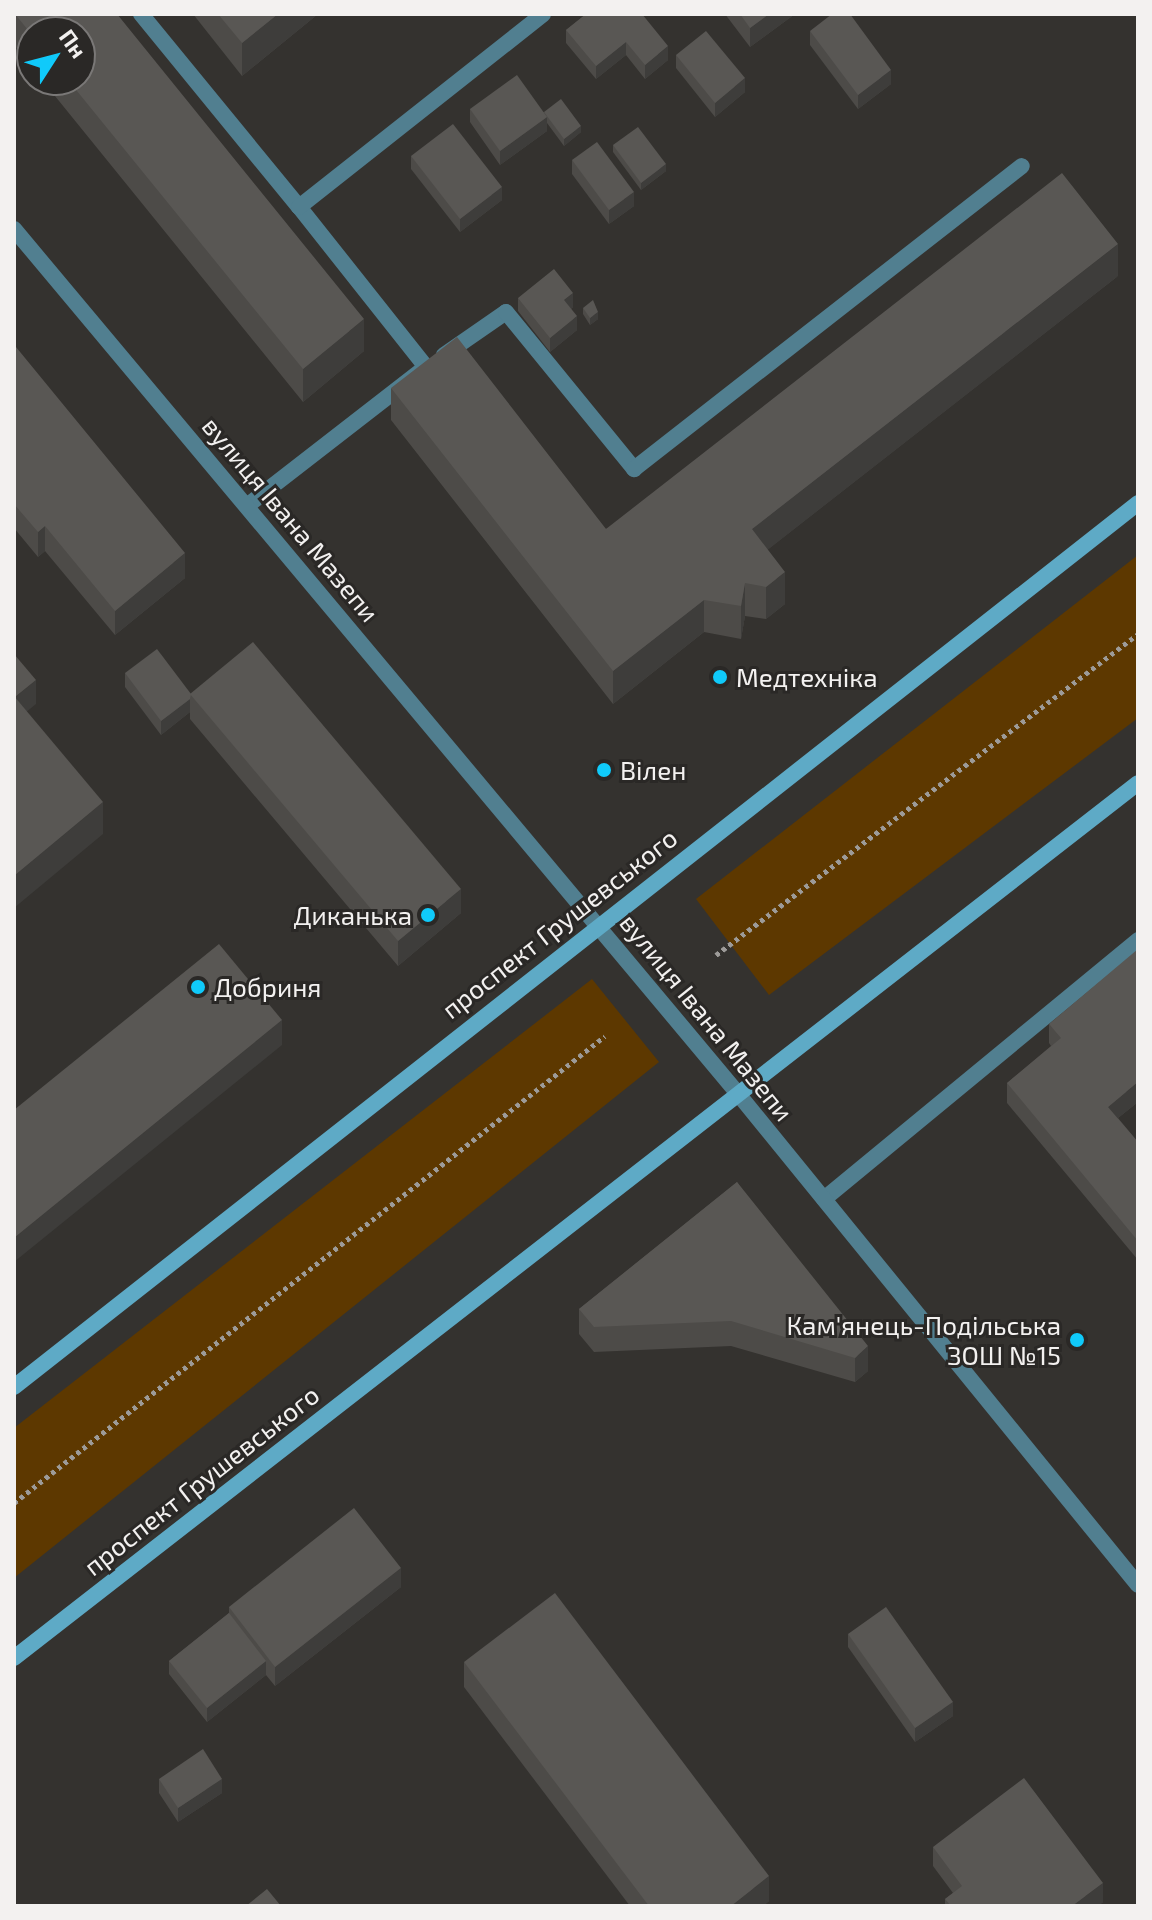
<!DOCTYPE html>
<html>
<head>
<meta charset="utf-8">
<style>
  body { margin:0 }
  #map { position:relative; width:1152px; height:1920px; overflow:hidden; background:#34322f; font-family:"Exo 2",sans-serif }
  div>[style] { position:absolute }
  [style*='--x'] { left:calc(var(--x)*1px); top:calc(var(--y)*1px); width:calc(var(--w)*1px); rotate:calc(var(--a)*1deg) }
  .green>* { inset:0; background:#5d3800 }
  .path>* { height:5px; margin-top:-2.5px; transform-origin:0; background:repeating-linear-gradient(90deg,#9d9b99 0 4px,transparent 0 8px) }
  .service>* { height:16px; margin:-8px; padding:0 8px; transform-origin:8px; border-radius:8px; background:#517f90 }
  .minor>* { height:16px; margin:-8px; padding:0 8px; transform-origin:8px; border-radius:8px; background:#517f90 }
  .tertiary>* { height:16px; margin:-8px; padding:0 8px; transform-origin:8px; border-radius:8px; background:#517f90 }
  .secondary>* { height:16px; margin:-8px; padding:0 8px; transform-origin:8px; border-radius:8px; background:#5eaac6 }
  .wall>* { inset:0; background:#4d4b48 }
  .shaded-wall>* { inset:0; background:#3e3d3b }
  .building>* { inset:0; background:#595754 }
  .dots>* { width:22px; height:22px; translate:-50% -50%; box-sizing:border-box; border:4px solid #2a2826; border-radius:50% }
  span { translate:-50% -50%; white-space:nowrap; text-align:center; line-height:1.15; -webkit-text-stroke:6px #2a2826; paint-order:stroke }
  .street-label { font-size:26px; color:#f3f1f0 }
  .poi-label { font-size:26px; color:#f3f1f0 }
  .left { translate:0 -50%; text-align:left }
  .right { translate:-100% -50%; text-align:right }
  .frame { position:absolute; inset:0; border:16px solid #f3f1f0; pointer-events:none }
  .north { position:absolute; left:16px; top:16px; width:80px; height:80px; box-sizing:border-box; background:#2a2826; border:2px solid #7a7877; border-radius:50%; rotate:54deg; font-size:22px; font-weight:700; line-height:32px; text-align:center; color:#f3f1f0 }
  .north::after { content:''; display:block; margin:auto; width:28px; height:36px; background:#10cafa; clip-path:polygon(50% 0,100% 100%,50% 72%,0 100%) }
</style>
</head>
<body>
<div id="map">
  <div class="green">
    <div style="clip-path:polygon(1138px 555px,1138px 718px,769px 995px,696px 899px)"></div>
    <div style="clip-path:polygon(592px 979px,659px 1062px,14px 1578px,14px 1428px)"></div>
  </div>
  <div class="path">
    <div style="--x:716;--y:955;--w:530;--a:-37.26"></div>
    <div style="--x:14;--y:1503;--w:753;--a:-38.32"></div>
  </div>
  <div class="service">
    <div style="--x:141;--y:14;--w:249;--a:50.7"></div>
    <div style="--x:444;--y:355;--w:75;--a:-34.7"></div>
    <div style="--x:506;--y:312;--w:203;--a:50.8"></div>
    <div style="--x:634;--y:469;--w:492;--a:-38"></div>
    <div style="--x:824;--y:1199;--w:407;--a:-39.5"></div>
  </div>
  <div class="minor">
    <div style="--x:248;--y:505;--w:225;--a:-37.8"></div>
    <div style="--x:426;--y:367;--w:204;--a:-128.4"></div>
    <div style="--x:299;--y:207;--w:311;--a:-38.3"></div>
    <div style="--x:735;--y:1090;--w:638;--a:50.85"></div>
  </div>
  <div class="tertiary">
    <div style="--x:14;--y:229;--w:1123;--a:50.06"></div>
  </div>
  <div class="secondary">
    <div style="--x:14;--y:1387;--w:1430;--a:-38.18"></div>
    <div style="--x:14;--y:1658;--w:1424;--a:-37.9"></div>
  </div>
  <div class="wall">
    <div style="clip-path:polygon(14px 14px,117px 14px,364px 351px,303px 402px,42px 80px,80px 80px,32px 32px,32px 68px,14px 45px)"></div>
    <div style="clip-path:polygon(193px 14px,318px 14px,242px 76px)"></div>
    <div style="clip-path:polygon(586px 14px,668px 60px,645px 79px,626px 55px,596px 79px,566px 43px,566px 30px)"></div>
    <div style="clip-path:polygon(725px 14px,795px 14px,750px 47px)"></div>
    <div style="clip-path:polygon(810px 31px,891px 84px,858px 109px,810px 45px)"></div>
    <div style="clip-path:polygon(676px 55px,745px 92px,715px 117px,676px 68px)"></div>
    <div style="clip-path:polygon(470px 109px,544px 112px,581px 132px,564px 146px,547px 123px,547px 131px,500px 165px,470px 122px)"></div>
    <div style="clip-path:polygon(613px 145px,666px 171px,641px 190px,613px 152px)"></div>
    <div style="clip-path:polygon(411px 156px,502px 200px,460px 232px,411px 169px)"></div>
    <div style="clip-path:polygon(572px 160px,634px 206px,609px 224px,572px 174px)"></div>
    <div style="clip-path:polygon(1118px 276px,767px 550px,785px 604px,766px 619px,745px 616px,741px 639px,704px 632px,613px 704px,391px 420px,391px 388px,606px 529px)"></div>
    <div style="clip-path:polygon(518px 298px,573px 307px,571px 309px,577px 330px,550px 352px,518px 311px)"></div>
    <div style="clip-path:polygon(583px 308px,598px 319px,590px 325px,583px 314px)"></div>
    <div style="clip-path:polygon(14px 349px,185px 578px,115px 635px,45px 551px,38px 557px,14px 528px)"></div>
    <div style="clip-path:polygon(125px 673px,191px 694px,461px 913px,398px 966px,190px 719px,190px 712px,161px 735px,125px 687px)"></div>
    <div style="clip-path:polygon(1049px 1024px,1138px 1102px,1118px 1118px,1138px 1142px,1138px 1260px,1007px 1103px,1007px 1083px,1051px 1046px,1049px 1043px)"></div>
    <div style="clip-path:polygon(737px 1182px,868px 1371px,855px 1382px,731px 1346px,594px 1352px,579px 1334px,579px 1309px)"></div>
    <div style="clip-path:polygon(401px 1587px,275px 1686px,266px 1675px,207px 1722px,169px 1674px,169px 1661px,229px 1613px,229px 1607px)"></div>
    <div style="clip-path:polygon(848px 1634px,953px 1716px,915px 1742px,848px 1647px)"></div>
    <div style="clip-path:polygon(464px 1662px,769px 1901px,763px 1906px,630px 1906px,464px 1687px)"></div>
    <div style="clip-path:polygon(159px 1779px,222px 1793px,178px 1822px,159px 1793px)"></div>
    <div style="clip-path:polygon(933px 1847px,1103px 1902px,1098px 1906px,945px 1906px,945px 1899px,953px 1893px,933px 1866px)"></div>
  </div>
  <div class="shaded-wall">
    <div style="clip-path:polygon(278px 14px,318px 14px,242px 76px,242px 43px)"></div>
    <div style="clip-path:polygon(769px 14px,795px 14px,750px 47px,750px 28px)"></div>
    <div style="clip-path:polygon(626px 42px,626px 55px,596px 79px,596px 66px)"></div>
    <div style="clip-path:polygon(668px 46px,668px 60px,645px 79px,645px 65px)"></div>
    <div style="clip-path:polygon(891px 70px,891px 84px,858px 109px,858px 95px)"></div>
    <div style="clip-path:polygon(745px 78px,745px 92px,715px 117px,715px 103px)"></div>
    <div style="clip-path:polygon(547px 117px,547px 131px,500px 165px,500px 151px)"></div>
    <div style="clip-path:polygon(581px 126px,581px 132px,564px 146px,564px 139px)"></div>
    <div style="clip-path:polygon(666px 164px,666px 171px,641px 190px,641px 183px)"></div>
    <div style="clip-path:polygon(502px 187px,502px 200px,460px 232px,460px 219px)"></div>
    <div style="clip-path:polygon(634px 192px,634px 206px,609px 224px,609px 210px)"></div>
    <div style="clip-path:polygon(1118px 244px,1118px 276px,752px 562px,752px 529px)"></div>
    <div style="clip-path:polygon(573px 293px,573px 307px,564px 314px,564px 300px)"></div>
    <div style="clip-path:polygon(598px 312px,598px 319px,590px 325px,590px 318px)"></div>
    <div style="clip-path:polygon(577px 316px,577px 330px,550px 352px,550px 338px)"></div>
    <div style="clip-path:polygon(364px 319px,364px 351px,303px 402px,303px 369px)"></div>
    <div style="clip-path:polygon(45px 526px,45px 551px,38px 557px,38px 532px)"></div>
    <div style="clip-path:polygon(185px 553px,185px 578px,115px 635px,115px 611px)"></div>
    <div style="clip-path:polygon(785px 572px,785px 604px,766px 619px,766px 587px)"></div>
    <div style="clip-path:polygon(745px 583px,745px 616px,741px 639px,741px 606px)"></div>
    <div style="clip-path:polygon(704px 600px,704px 632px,613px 704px,613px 671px)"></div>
    <div style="clip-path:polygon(36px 680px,36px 704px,14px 722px,14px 698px)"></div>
    <div style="clip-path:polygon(190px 699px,190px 712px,161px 735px,161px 721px)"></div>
    <div style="clip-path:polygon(103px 802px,103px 834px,14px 908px,14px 876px)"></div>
    <div style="clip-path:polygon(461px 889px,461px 913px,398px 966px,398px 941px)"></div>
    <div style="clip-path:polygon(282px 1020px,282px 1045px,14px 1262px,14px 1238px)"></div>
    <div style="clip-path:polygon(1138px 1082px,1138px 1102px,1108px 1126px,1108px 1107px)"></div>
    <div style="clip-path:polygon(868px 1346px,868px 1371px,855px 1382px,855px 1358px)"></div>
    <div style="clip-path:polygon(401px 1568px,401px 1587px,275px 1686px,275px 1667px)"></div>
    <div style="clip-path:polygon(266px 1661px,266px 1675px,207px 1722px,207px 1708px)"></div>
    <div style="clip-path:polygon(953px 1702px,953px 1716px,915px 1742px,915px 1728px)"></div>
    <div style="clip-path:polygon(222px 1779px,222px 1793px,178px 1822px,178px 1808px)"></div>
    <div style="clip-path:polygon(769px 1876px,769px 1901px,763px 1906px,731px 1906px)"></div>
    <div style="clip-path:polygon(1103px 1883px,1103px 1902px,1098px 1906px,1072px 1906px)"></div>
  </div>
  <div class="building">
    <div style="clip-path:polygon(15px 14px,117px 14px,364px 319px,303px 369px,68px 80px,80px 80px,80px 32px,32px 32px,32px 35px)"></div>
    <div style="clip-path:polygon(218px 14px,278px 14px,242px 43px)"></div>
    <div style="clip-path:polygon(586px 14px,642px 14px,668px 46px,645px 65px,626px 42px,596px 66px,566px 30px)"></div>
    <div style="clip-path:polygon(740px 14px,769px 14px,750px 28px)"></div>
    <div style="clip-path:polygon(832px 14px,850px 14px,891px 70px,858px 95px,810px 31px)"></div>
    <div style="clip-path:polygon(706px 31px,745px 78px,715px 103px,676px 55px)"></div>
    <div style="clip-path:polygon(517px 75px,547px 117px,500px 151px,470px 109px)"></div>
    <div style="clip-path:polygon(561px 99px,581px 126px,564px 139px,544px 112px)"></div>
    <div style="clip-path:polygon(453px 124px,502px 187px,460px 219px,411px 156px)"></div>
    <div style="clip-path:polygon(638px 127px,666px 164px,641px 183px,613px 145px)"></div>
    <div style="clip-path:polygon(597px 142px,634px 192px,609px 210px,572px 160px)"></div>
    <div style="clip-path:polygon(1062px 173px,1118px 244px,752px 529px,785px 572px,766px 587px,745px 583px,741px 606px,704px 600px,613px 671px,391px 388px,457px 337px,606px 529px)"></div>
    <div style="clip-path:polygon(554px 269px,573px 293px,564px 300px,577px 316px,550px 338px,518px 298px)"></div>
    <div style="clip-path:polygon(593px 300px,598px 312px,590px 318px,583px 308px)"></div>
    <div style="clip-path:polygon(16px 347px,185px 553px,115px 611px,45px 526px,38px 532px,14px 504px,14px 349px)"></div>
    <div style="clip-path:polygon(253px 642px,461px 889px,398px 941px,190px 694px)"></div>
    <div style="clip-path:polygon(157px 649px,191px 694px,190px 699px,161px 721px,125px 673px)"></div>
    <div style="clip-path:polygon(14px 654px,36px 680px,15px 697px,14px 696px)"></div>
    <div style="clip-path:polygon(14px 696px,103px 802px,14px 876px)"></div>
    <div style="clip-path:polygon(219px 944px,282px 1020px,14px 1238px,14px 1110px)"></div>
    <div style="clip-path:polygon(1138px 949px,1138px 1082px,1108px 1107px,1138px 1142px,1138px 1241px,1007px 1083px,1061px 1038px,1049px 1024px)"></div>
    <div style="clip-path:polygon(737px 1182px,868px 1346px,855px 1358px,731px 1321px,594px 1327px,579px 1309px)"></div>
    <div style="clip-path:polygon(354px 1508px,401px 1568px,275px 1667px,229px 1607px)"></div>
    <div style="clip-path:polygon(555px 1593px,769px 1876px,731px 1906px,649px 1906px,464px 1662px)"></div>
    <div style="clip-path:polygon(886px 1607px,953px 1702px,915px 1728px,848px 1634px)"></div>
    <div style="clip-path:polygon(229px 1613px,266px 1661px,207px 1708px,169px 1661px)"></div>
    <div style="clip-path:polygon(203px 1749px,222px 1779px,178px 1808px,159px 1779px)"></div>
    <div style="clip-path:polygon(1024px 1778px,1103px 1883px,1072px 1906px,951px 1906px,945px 1899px,962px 1886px,933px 1847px)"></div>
    <div style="clip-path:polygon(267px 1889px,281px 1906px,246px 1906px)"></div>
  </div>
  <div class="dots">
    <div style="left:720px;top:677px;background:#10cafa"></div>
    <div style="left:604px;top:770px;background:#10cafa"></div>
    <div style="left:428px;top:915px;background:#10cafa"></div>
    <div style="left:198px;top:987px;background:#10cafa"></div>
    <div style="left:1077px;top:1340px;background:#10cafa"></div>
  </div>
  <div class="street-label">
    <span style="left:291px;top:519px;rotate:50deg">вулиця Івана Мазепи</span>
    <span style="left:559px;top:923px;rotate:-38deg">проспект Грушевського</span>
    <span style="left:707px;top:1017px;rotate:51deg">вулиця Івана Мазепи</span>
    <span style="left:201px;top:1480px;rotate:-38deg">проспект Грушевського</span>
  </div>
  <div class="poi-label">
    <span class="left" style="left:736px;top:677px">Медтехніка</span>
    <span class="left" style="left:620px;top:770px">Вiлен</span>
    <span class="right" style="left:412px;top:915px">Диканька</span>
    <span class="left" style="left:214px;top:987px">Добриня</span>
    <span class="right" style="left:1061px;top:1340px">Кам'янець-Подільська<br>ЗОШ №15</span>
  </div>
  <div class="frame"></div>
  <div class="north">Пн</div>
</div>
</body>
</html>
